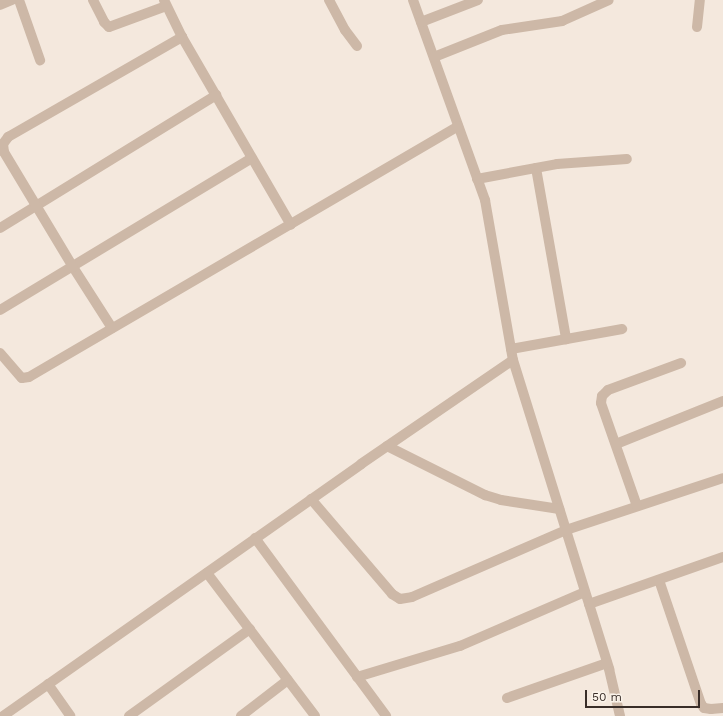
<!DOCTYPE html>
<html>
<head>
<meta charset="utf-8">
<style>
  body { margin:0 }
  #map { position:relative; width:723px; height:716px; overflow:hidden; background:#f4e8dd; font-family:"Work Sans",sans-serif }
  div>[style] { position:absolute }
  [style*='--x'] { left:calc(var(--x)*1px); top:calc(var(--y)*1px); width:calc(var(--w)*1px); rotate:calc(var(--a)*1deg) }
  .street>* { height:10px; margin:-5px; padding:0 5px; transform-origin:5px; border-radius:5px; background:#cdb8a7 }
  span { translate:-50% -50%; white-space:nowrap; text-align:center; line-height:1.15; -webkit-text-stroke:3px #fbf3ea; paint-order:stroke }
  .scale { position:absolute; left:585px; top:690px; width:115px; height:18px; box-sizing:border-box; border:2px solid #392d28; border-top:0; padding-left:5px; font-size:12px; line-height:14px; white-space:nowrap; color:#392d28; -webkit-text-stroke:3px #fbf3ea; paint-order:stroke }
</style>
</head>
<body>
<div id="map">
  <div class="street">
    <div style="--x:19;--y:0;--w:64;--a:70.7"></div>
    <div style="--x:93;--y:0;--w:25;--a:63"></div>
    <div style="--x:104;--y:22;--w:7;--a:45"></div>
    <div style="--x:109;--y:27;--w:61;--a:-20.2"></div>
    <div style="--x:164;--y:0;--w:41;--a:64.1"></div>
    <div style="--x:182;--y:37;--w:217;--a:59.9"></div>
    <div style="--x:329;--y:0;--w:34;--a:62"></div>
    <div style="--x:345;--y:30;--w:20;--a:53"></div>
    <div style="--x:413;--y:0;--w:213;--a:70.2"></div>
    <div style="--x:485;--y:200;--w:162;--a:80.1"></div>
    <div style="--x:513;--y:360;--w:324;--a:72.7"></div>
    <div style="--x:609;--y:669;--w:48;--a:76.8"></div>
    <div style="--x:0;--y:5;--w:13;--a:-23"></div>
    <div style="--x:421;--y:22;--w:61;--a:-21.1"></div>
    <div style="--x:697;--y:27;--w:27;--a:-84"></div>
    <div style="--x:434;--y:57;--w:73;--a:-21.7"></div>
    <div style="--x:502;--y:30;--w:61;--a:-8.5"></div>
    <div style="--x:562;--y:21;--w:51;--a:-24.1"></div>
    <div style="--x:536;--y:168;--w:174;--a:80"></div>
    <div style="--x:477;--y:179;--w:81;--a:-10.6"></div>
    <div style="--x:557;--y:164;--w:70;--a:-4.1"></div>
    <div style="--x:0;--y:228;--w:254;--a:-31.6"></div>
    <div style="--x:0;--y:310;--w:294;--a:-31.1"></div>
    <div style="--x:112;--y:328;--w:72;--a:-122.6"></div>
    <div style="--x:73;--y:267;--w:134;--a:-121"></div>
    <div style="--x:4;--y:152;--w:8;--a:-97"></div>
    <div style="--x:3;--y:144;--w:9;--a:-54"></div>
    <div style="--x:8;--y:137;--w:201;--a:-29.9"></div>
    <div style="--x:511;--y:349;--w:113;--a:-10.2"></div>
    <div style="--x:0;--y:353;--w:33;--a:49"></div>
    <div style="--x:22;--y:378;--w:7;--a:-8"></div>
    <div style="--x:29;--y:377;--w:497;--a:-30.3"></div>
    <div style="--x:616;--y:444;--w:115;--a:-21.9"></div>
    <div style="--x:387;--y:446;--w:110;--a:26.6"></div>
    <div style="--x:485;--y:495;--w:17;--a:17"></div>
    <div style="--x:501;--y:500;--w:59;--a:8.8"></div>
    <div style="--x:311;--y:499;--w:125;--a:49.5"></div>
    <div style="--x:392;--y:594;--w:9;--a:32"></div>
    <div style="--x:400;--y:599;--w:12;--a:-9"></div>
    <div style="--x:412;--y:597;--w:168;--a:-23.5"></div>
    <div style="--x:566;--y:530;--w:165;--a:-18.3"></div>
    <div style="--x:637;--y:506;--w:109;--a:-109.3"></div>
    <div style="--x:601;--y:403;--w:7;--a:-82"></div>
    <div style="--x:602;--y:396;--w:8;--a:-45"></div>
    <div style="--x:608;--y:390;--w:78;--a:-20.3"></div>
    <div style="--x:255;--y:538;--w:221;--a:53.6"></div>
    <div style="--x:207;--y:573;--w:179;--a:52.9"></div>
    <div style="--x:659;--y:580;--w:131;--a:71.3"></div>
    <div style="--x:701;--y:704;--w:5;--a:53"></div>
    <div style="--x:704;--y:708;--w:7;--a:8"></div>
    <div style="--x:711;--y:709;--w:12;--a:-5"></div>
    <div style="--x:589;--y:604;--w:142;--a:-19.3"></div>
    <div style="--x:357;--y:677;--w:108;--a:-16.8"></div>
    <div style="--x:460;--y:646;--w:136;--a:-23.4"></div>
    <div style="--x:48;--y:684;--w:39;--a:55"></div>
    <div style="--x:507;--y:698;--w:106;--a:-19.3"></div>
    <div style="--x:3;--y:716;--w:438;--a:-35.1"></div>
    <div style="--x:361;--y:464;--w:184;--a:-34.4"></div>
    <div style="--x:129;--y:716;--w:149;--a:-35.7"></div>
    <div style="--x:241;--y:716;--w:59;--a:-37.5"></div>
  </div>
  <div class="scale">50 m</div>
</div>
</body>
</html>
